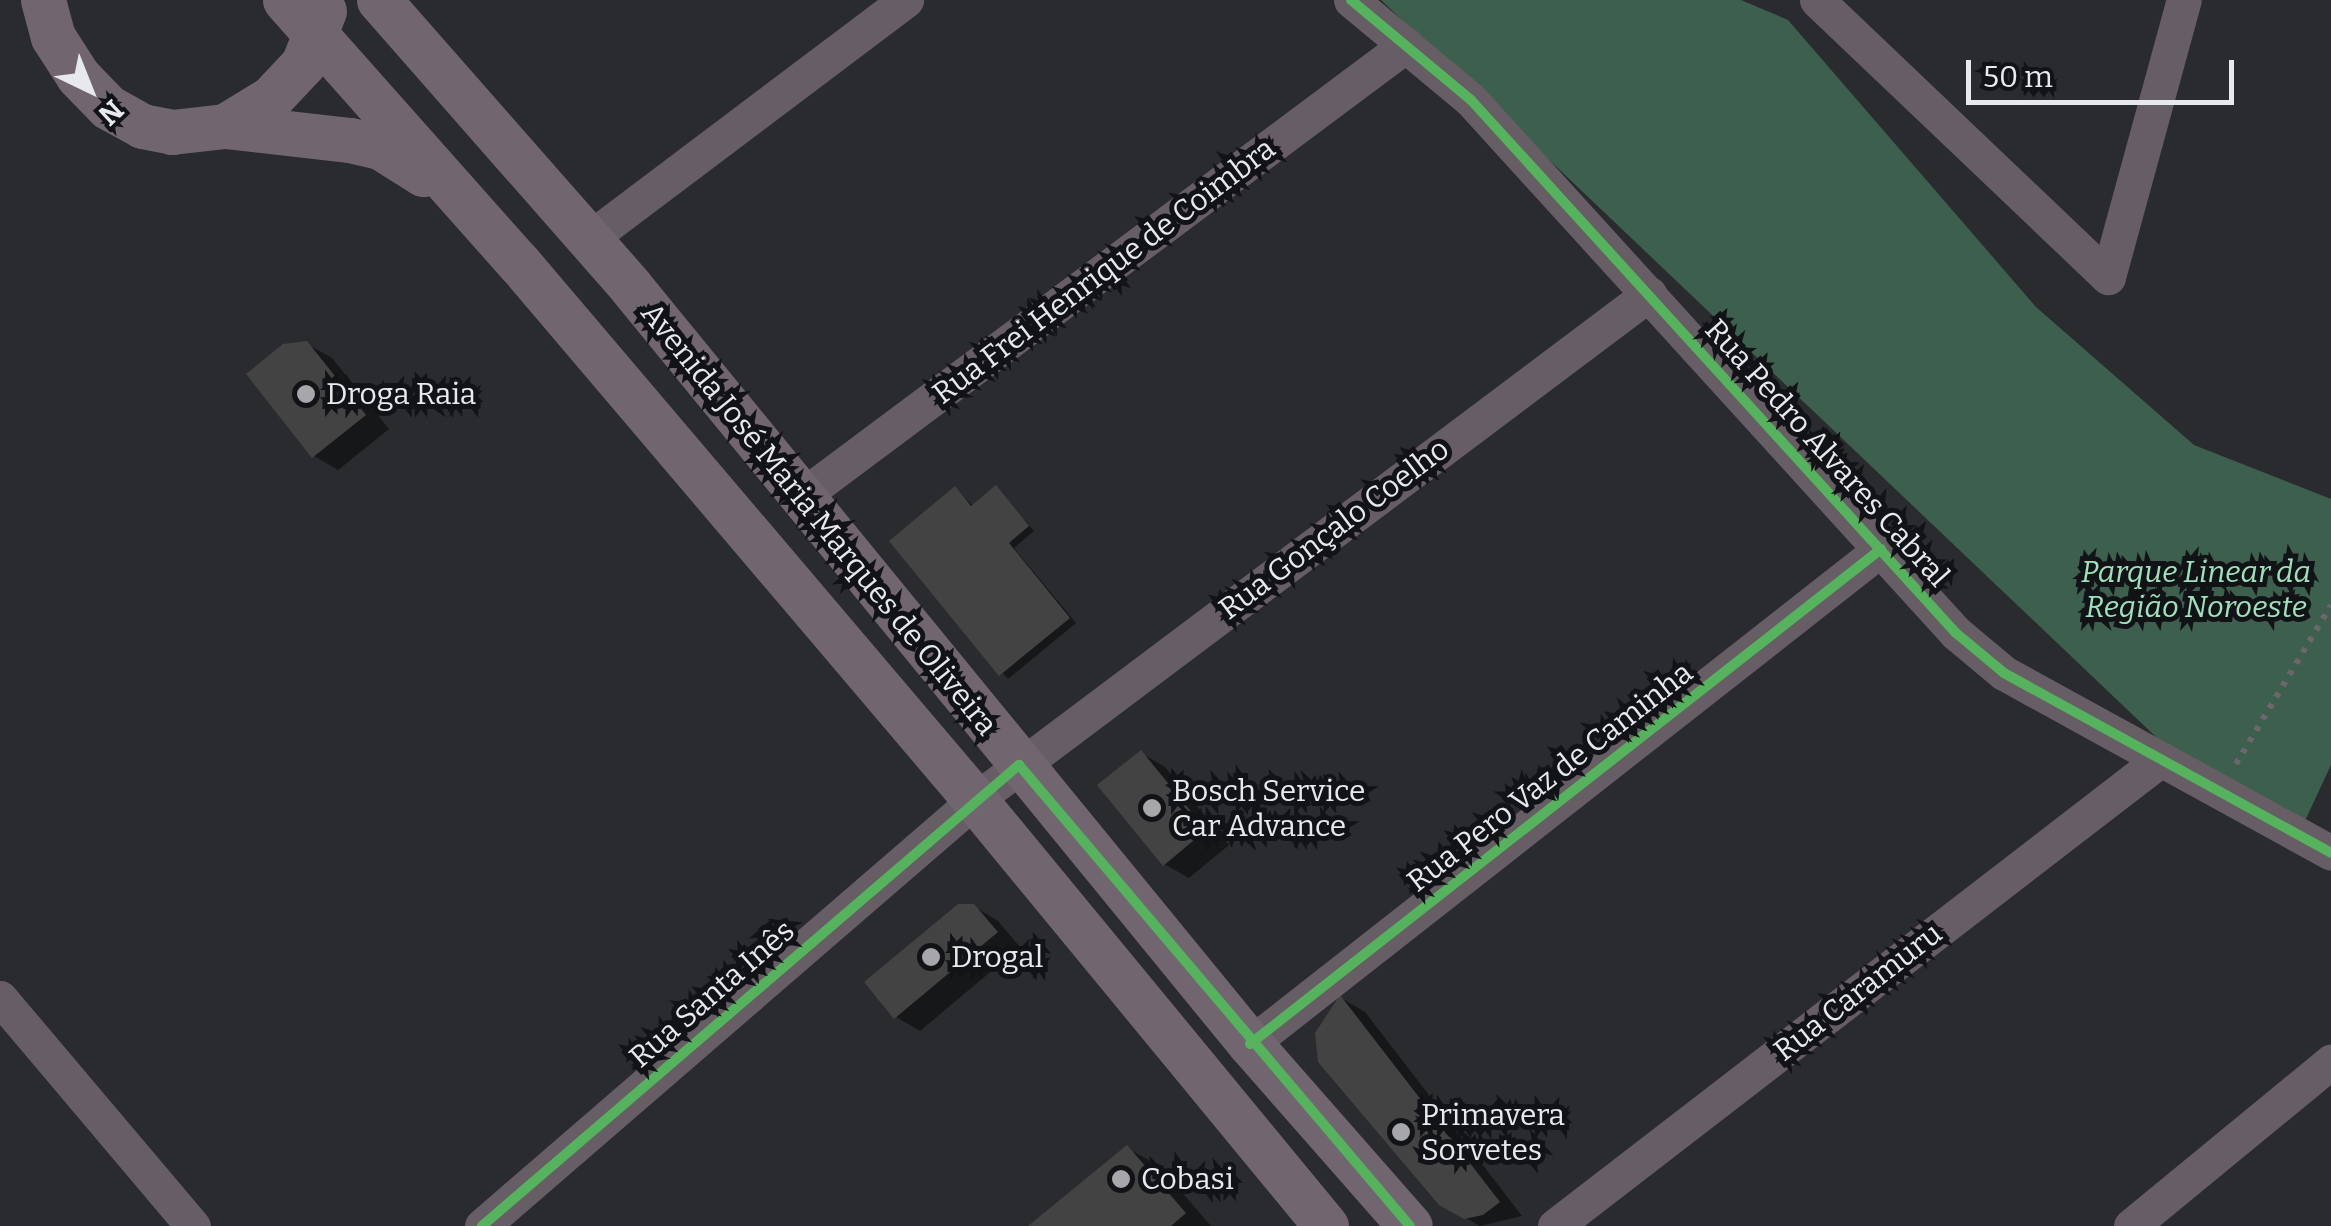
<!DOCTYPE html>
<html>
<head>
<meta charset="utf-8">
<style>
  body { margin:0 }
  #map { position:relative; width:2331px; height:1226px; overflow:hidden; background:#2a2b2f; font-family:Bitter,serif }
  div>[style] { position:absolute }
  [style*='--x'] { left:calc(var(--x)*1px); top:calc(var(--y)*1px); width:calc(var(--w)*1px); rotate:calc(var(--a)*1deg) }
  .forest>* { inset:0; background:#3d5f4d }
  .shadow>* { inset:0; background:#0007 }
  .building>* { inset:0; background:#444344 }
  .path>* { height:6px; margin-top:-3px; transform-origin:0; background:repeating-linear-gradient(90deg,#6d676d 0 5px,transparent 0 13px) }
  .minor>* { height:35px; margin:-17.5px; padding:0 17.5px; transform-origin:17.5px; border-radius:17.5px; background:#665d65 }
  .major>* { height:45px; margin:-22.5px; padding:0 22.5px; transform-origin:22.5px; border-radius:22.5px; background:#716670 }
  .cycleway>* { height:10px; margin:-5px; padding:0 5px; transform-origin:5px; border-radius:5px; background:#56b35d }
  .dots>* { width:28px; height:28px; translate:-50% -50%; box-sizing:border-box; border:5px solid #121316; border-radius:50% }
  span { translate:-50% -50%; white-space:nowrap; text-align:center; line-height:1.15; -webkit-text-stroke:10px #121316; paint-order:stroke }
  .street-label { font-size:30px; color:#e8e9ee }
  .poi-label { font-size:30px; color:#e8e9ee }
  .left { translate:0 -50%; text-align:left }
  .park-label { font-size:30px; color:#9ee1bc; font-style:italic }
  .north { position:absolute; left:40px; top:40px; width:100px; height:100px; -webkit-text-stroke:8px #121316; paint-order:stroke; rotate:137deg; font-size:28px; font-weight:700; line-height:40px; text-align:center; color:#e8e9ee }
  .north::after { content:''; display:block; margin:auto; width:35px; height:45px; background:#e8e9ee; clip-path:polygon(50% 0,100% 100%,50% 72%,0 100%) }
  .scale { position:absolute; left:1966px; top:60px; width:268px; height:45px; box-sizing:border-box; border:5px solid #e8e9ee; border-top:0; padding-left:12px; font-size:30px; line-height:35px; white-space:nowrap; color:#e8e9ee; -webkit-text-stroke:8px #121316; paint-order:stroke }
</style>
</head>
<body>
<div id="map">
  <div class="forest">
    <div style="clip-path:polygon(1381px 0,1741px 0,1788px 20px,2036px 307px,2194px 445px,2331px 499px,2331px 765px,2303px 825px,2176px 756px)"></div>
  </div>
  <div class="shadow">
    <div style="clip-path:polygon(307px 344px,332px 358px,389px 429px,338px 470px,314px 456px)"></div>
    <div style="clip-path:polygon(996px 488px,1034px 531px,1014px 548px,1076px 623px,1008px 679px,892px 542px,956px 489px,974px 507px)"></div>
    <div style="clip-path:polygon(1141px 753px,1165px 767px,1229px 845px,1189px 878px,1164px 864px)"></div>
    <div style="clip-path:polygon(973px 906px,998px 921px,1020px 947px,920px 1031px,896px 1017px)"></div>
    <div style="clip-path:polygon(1341px 998px,1365px 1012px,1522px 1216px,1480px 1226px,1440px 1203px)"></div>
    <div style="clip-path:polygon(1127px 1148px,1159px 1166px,1211px 1226px,1032px 1226px)"></div>
  </div>
  <div class="building">
    <div style="clip-path:polygon(307px 341px,366px 415px,312px 458px,246px 374px,283px 344px)"></div>
    <div style="clip-path:polygon(996px 485px,1029px 526px,1009px 543px,1070px 618px,999px 676px,889px 541px,955px 486px,971px 506px)"></div>
    <div style="clip-path:polygon(1141px 750px,1206px 830px,1163px 866px,1097px 785px)"></div>
    <div style="clip-path:polygon(958px 904px,974px 904px,998px 932px,894px 1019px,864px 982px)"></div>
    <div style="clip-path:polygon(1340px 995px,1500px 1202px,1483px 1215px,1464px 1219px,1439px 1205px,1318px 1062px,1315px 1033px)"></div>
    <div style="clip-path:polygon(1127px 1145px,1186px 1213px,1171px 1226px,1028px 1226px)"></div>
  </div>
  <div class="path">
    <div style="--x:2236;--y:764;--w:185;--a:-59.1"></div>
  </div>
  <div class="minor">
    <div style="--x:1351;--y:0;--w:156;--a:39.8"></div>
    <div style="--x:1471;--y:100;--w:721;--a:47.7"></div>
    <div style="--x:1956;--y:633;--w:62;--a:39.8"></div>
    <div style="--x:2004;--y:673;--w:373;--a:28.8"></div>
    <div style="--x:1817;--y:0;--w:402;--a:43.6"></div>
    <div style="--x:2108;--y:277;--w:287;--a:-74.7"></div>
    <div style="--x:586;--y:241;--w:401;--a:-37"></div>
    <div style="--x:802;--y:496;--w:754;--a:-36.75"></div>
    <div style="--x:0;--y:998;--w:299;--a:49.8"></div>
    <div style="--x:1250;--y:1044;--w:802;--a:-38.11"></div>
    <div style="--x:482;--y:1226;--w:652;--a:-40.83"></div>
    <div style="--x:975;--y:800;--w:843;--a:-36.9"></div>
    <div style="--x:1555;--y:1226;--w:765;--a:-37.62"></div>
    <div style="--x:2131;--y:1226;--w:259;--a:-39.4"></div>
  </div>
  <div class="major">
    <div style="--x:43;--y:0;--w:38;--a:75"></div>
    <div style="--x:53;--y:37;--w:46;--a:57.3"></div>
    <div style="--x:78;--y:76;--w:43;--a:45.9"></div>
    <div style="--x:108;--y:107;--w:39;--a:29"></div>
    <div style="--x:142;--y:126;--w:31;--a:11"></div>
    <div style="--x:172;--y:132;--w:53;--a:-6.5"></div>
    <div style="--x:225;--y:126;--w:126;--a:6.4"></div>
    <div style="--x:350;--y:140;--w:31;--a:13"></div>
    <div style="--x:380;--y:147;--w:51;--a:32.1"></div>
    <div style="--x:285;--y:0;--w:351;--a:48.4"></div>
    <div style="--x:518;--y:262;--w:706;--a:49.65"></div>
    <div style="--x:975;--y:800;--w:552;--a:50.51"></div>
    <div style="--x:379;--y:0;--w:381;--a:48.7"></div>
    <div style="--x:630;--y:286;--w:979;--a:50.72"></div>
    <div style="--x:1250;--y:1044;--w:242;--a:48.7"></div>
    <div style="--x:225;--y:126;--w:54;--a:-31.3"></div>
    <div style="--x:271;--y:98;--w:47;--a:-46.7"></div>
    <div style="--x:303;--y:64;--w:57;--a:-68.4"></div>
  </div>
  <div class="cycleway">
    <div style="--x:1351;--y:0;--w:156;--a:39.8"></div>
    <div style="--x:1471;--y:100;--w:721;--a:47.7"></div>
    <div style="--x:1956;--y:633;--w:62;--a:39.8"></div>
    <div style="--x:2004;--y:673;--w:373;--a:28.8"></div>
    <div style="--x:1250;--y:1044;--w:802;--a:-38.11"></div>
    <div style="--x:482;--y:1226;--w:708;--a:-40.65"></div>
    <div style="--x:1019;--y:765;--w:604;--a:49.7"></div>
  </div>
  <div class="dots">
    <div style="left:306px;top:394px;background:#a6a6ab"></div>
    <div style="left:1152px;top:808px;background:#a6a6ab"></div>
    <div style="left:931px;top:957px;background:#a6a6ab"></div>
    <div style="left:1401px;top:1132px;background:#a6a6ab"></div>
    <div style="left:1121px;top:1179px;background:#a6a6ab"></div>
  </div>
  <div class="street-label">
    <span style="left:1104px;top:271px;rotate:-37deg">Rua Frei Henrique de Coimbra</span>
    <span style="left:1827px;top:453px;rotate:48deg">Rua Pedro Alvares Cabral</span>
    <span style="left:819px;top:519px;rotate:51deg">Avenida José Maria Marques de Oliveira</span>
    <span style="left:1334px;top:529px;rotate:-37deg">Rua Gonçalo Coelho</span>
    <span style="left:1550px;top:777px;rotate:-38deg">Rua Pero Vaz de Caminha</span>
    <span style="left:1858px;top:992px;rotate:-38deg">Rua Caramuru</span>
    <span style="left:712px;top:994px;rotate:-41deg">Rua Santa Inês</span>
  </div>
  <div class="poi-label">
    <span class="left" style="left:326px;top:394px">Droga Raia</span>
    <span class="left" style="left:1172px;top:808px">Bosch Service<br>Car Advance</span>
    <span class="left" style="left:951px;top:957px">Drogal</span>
    <span class="left" style="left:1421px;top:1132px">Primavera<br>Sorvetes</span>
    <span class="left" style="left:1141px;top:1179px">Cobasi</span>
  </div>
  <div class="park-label">
    <span style="left:2196px;top:589px">Parque Linear da<br>Região Noroeste</span>
  </div>
  <div class="north">N</div>
  <div class="scale">50 m</div>
</div>
</body>
</html>
